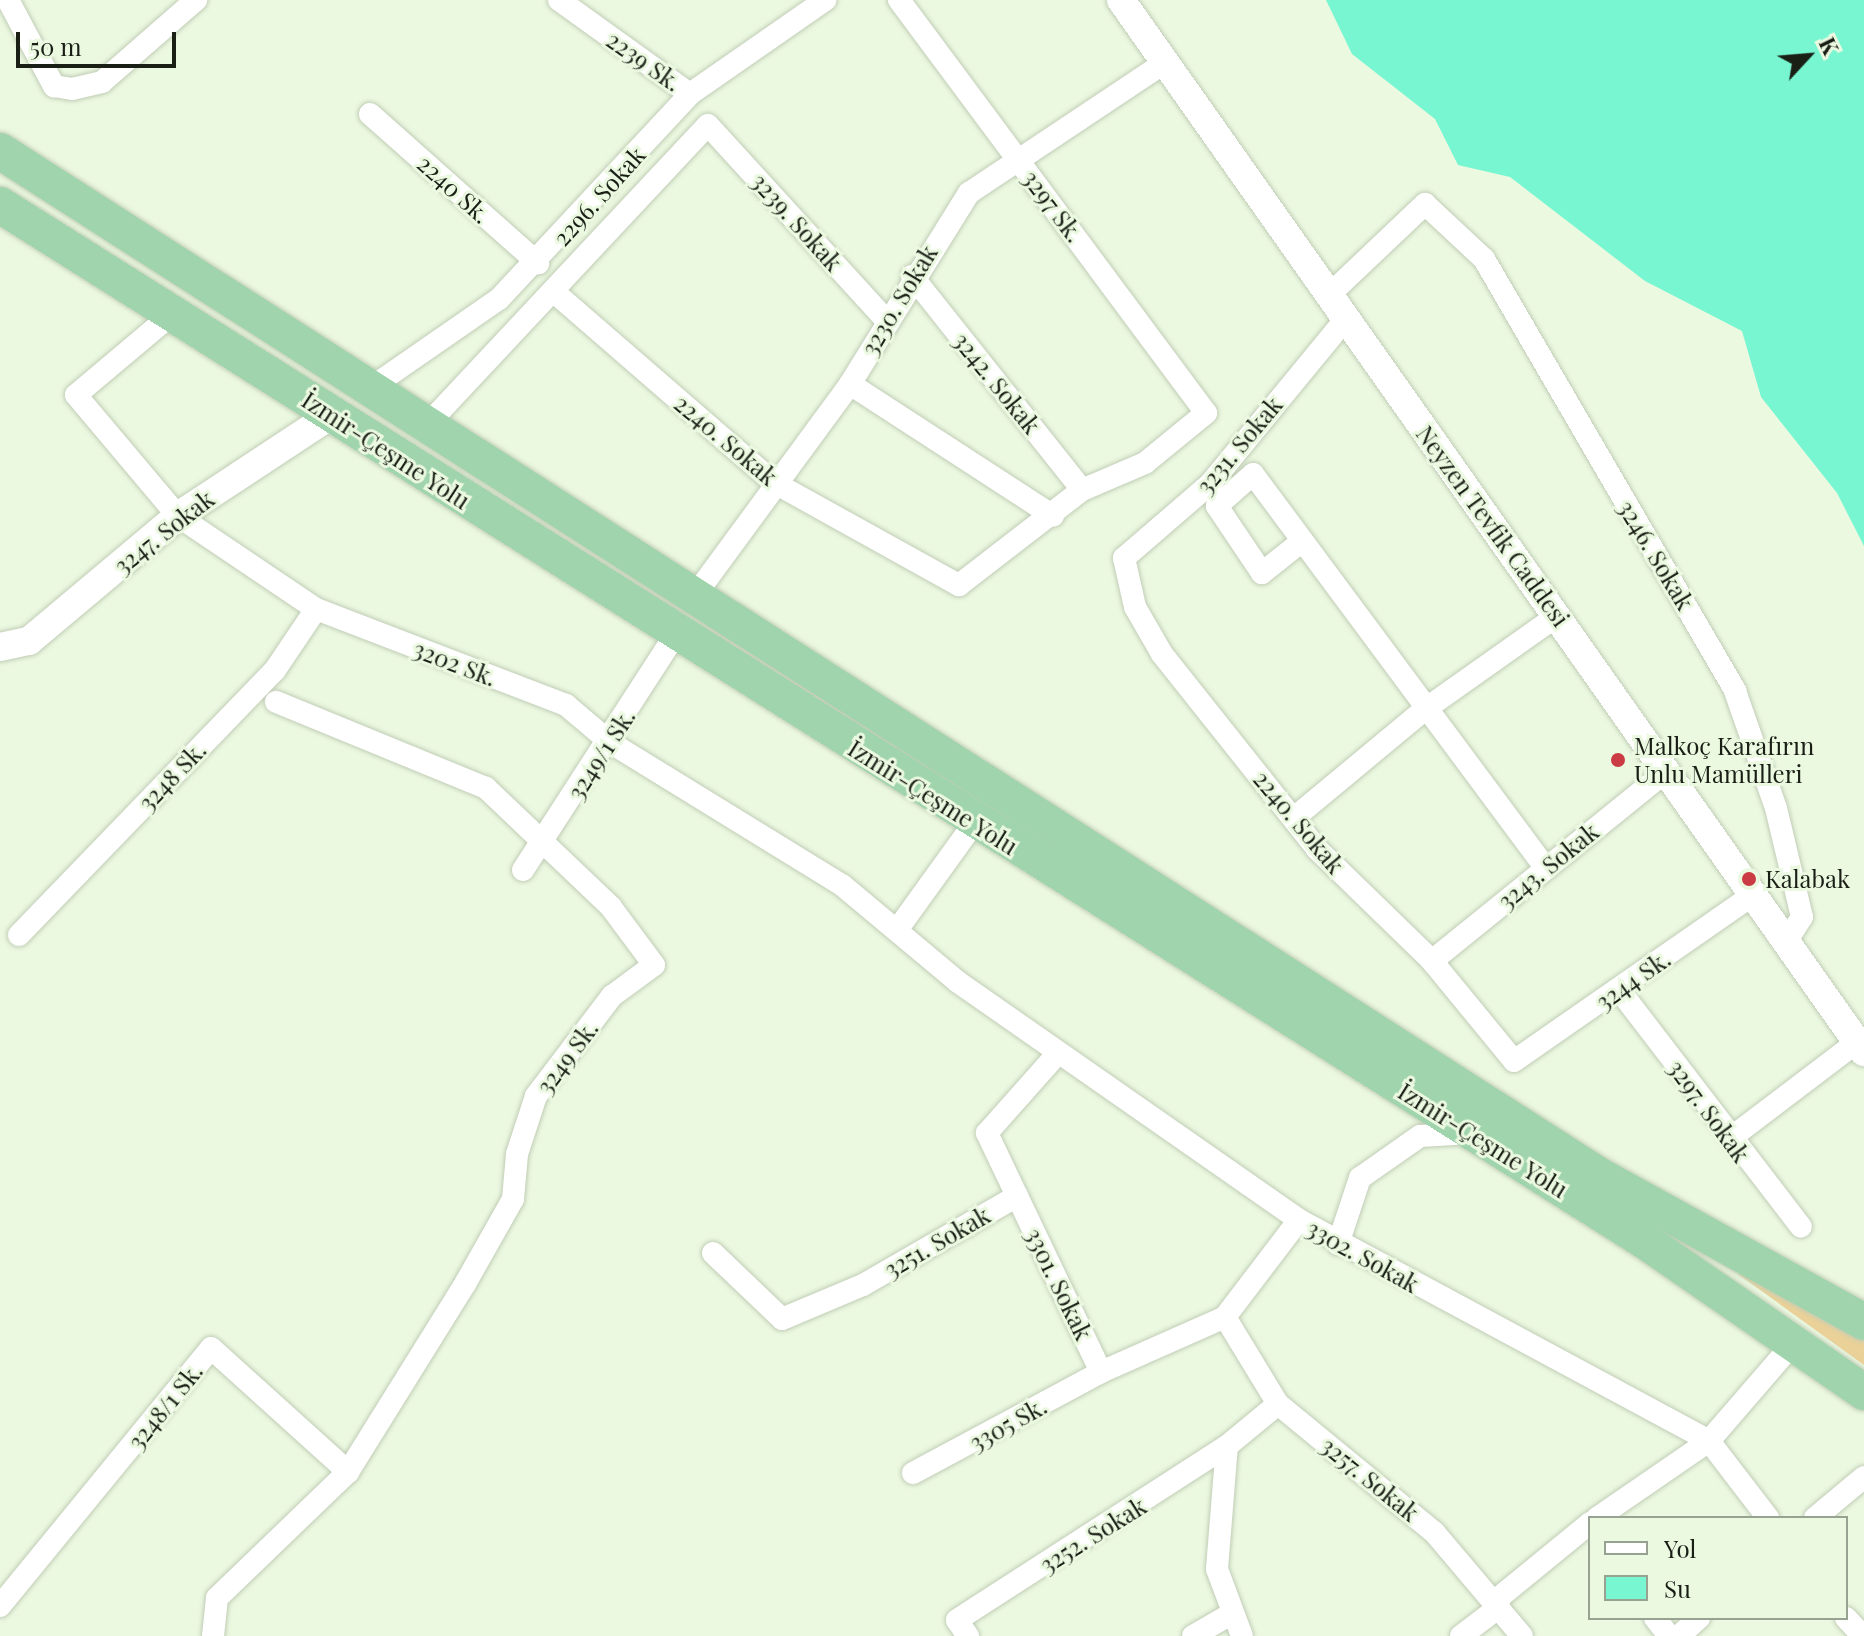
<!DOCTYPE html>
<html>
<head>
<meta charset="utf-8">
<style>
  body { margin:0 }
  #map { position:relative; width:1864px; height:1636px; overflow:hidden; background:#ecf9e1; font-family:"Playfair Display",serif }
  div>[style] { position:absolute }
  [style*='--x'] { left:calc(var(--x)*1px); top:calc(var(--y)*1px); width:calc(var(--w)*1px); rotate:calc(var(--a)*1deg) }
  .green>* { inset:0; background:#ead198 }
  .water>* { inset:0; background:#78f6d2 }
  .roads { filter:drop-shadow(0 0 2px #c1cdb6) drop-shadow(0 0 2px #c1cdb6) }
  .minor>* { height:22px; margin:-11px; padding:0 11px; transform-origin:11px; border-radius:11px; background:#fff }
  .tertiary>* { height:28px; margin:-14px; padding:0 14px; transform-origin:14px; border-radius:14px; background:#fff }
  .trunk>* { height:36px; margin:-18px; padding:0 18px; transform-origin:18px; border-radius:18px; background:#a0d4ac }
  .dots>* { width:22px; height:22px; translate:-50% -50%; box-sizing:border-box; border:4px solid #ecf9e1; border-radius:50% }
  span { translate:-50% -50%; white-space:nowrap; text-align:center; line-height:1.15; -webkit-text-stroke:6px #ecf9e1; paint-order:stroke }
  .street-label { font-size:24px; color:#1a1f16 }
  .poi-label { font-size:24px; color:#1a1f16 }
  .left { translate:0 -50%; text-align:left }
  .legend { position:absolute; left:1588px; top:1516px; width:260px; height:104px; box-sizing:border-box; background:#ecf9e1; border:2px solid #98a290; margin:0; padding:10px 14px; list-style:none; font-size:24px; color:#1a1f16 }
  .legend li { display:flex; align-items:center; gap:16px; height:40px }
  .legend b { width:40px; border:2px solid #98a290 }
  .north { position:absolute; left:1768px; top:16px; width:80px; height:80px; -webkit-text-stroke:6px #ecf9e1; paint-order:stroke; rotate:64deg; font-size:22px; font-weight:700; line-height:32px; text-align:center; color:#1a1f16 }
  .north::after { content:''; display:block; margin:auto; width:28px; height:36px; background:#1a1f16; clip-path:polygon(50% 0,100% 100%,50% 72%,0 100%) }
  .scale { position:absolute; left:16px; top:32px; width:160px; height:36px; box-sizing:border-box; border:4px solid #1a1f16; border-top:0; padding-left:10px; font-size:24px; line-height:28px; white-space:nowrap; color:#1a1f16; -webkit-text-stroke:6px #ecf9e1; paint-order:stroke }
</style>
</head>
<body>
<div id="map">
  <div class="green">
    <div style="clip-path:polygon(1742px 1267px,1864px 1335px,1864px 1365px,1738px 1274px)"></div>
  </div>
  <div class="water">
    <div style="clip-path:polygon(1326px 0,1864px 0,1864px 546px,1837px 493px,1761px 397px,1742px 331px,1645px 281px,1510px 177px,1458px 165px,1435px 119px,1352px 54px)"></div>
  </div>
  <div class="roads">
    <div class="minor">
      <div style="--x:8;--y:0;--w:98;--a:61.9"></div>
      <div style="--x:54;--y:86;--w:18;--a:9"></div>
      <div style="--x:72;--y:89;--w:31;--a:-13"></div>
      <div style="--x:102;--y:82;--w:125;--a:-41.1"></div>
      <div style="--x:559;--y:0;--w:161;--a:35.7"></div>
      <div style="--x:370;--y:114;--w:225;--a:41.6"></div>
      <div style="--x:912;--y:276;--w:273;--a:51.5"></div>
      <div style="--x:554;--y:292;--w:290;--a:40.9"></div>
      <div style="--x:773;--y:482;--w:213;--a:29"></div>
      <div style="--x:959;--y:585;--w:155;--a:-37.7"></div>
      <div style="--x:1082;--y:490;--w:69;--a:-23.2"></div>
      <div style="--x:1145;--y:463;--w:79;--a:-39.3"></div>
      <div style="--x:1206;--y:413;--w:515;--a:-126.62"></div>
      <div style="--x:1328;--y:296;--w:134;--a:-43.5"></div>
      <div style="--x:1425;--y:204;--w:81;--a:43"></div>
      <div style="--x:1484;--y:259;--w:500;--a:59.8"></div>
      <div style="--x:1735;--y:691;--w:124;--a:70.7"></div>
      <div style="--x:1776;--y:808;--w:112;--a:76.6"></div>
      <div style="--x:1802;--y:917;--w:31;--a:123"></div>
      <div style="--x:171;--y:315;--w:124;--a:139.9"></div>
      <div style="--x:76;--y:395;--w:158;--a:49.9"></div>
      <div style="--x:178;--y:516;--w:166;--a:34"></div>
      <div style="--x:316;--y:609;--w:268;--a:21"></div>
      <div style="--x:566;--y:705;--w:59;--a:40.2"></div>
      <div style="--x:611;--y:743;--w:271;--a:31.6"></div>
      <div style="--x:842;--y:885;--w:151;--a:39.9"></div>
      <div style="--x:958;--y:982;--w:416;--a:34.9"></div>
      <div style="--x:1299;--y:1220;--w:466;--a:28.3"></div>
      <div style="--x:1709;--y:1441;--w:97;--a:52.5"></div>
      <div style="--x:1344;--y:321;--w:210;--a:129.4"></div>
      <div style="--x:1211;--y:483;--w:115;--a:139.2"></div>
      <div style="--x:1124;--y:558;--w:50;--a:77.3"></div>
      <div style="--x:1135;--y:607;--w:54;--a:60.1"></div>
      <div style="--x:1162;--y:654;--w:249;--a:51.5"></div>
      <div style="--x:1317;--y:849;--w:161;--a:44.2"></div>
      <div style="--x:1432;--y:961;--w:129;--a:50.6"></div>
      <div style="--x:1514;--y:1061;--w:289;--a:-34.8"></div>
      <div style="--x:850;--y:384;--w:242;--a:33"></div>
      <div style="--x:369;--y:389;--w:158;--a:-34.7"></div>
      <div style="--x:499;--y:299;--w:280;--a:-47"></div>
      <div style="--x:690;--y:94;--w:165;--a:-34.8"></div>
      <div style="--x:426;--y:426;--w:412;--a:-46.9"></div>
      <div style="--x:708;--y:125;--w:264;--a:47.6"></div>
      <div style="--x:1301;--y:542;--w:50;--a:141.5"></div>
      <div style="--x:1262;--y:573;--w:81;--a:-123.9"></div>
      <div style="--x:1217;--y:506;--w:48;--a:-41.6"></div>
      <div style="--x:1253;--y:474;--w:490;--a:53.4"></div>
      <div style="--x:693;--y:598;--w:265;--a:-53.7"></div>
      <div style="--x:850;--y:384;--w:225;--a:-58.1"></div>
      <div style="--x:969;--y:193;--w:234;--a:-33.7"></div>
      <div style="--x:1294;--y:818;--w:169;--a:-39.7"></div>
      <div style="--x:1424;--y:710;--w:164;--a:-35.3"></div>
      <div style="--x:523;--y:870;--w:280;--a:-57.1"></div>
      <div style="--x:897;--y:930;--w:133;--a:-54.2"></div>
      <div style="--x:19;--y:935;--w:368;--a:-46"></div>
      <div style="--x:275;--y:670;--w:73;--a:-56.1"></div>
      <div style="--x:1432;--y:961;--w:300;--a:-39"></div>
      <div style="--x:1620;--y:991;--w:297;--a:52.5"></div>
      <div style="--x:1732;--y:1137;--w:157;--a:-37.2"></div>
      <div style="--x:1017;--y:1196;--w:195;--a:64.5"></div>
      <div style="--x:1338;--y:1244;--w:70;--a:-71.6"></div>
      <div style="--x:1360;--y:1178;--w:73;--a:-35"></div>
      <div style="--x:1420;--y:1136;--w:50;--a:-3.4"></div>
      <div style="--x:713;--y:1253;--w:95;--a:43.7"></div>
      <div style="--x:782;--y:1319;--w:88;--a:-22.8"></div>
      <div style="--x:863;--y:1285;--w:178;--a:-30"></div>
      <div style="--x:1017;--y:1196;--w:70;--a:-115.5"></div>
      <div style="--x:987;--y:1133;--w:107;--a:-48.4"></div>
      <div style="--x:1225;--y:1317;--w:102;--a:58.7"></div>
      <div style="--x:1278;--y:1404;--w:202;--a:39.4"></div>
      <div style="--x:1434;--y:1532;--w:136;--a:49.8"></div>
      <div style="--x:913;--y:1473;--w:213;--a:-28.2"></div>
      <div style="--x:1101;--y:1372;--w:136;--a:-23.9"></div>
      <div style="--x:1225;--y:1317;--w:122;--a:-52.7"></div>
      <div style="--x:1597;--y:1518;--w:136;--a:-34.5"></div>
      <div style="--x:1709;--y:1441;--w:127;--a:-49.2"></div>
      <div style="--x:1815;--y:1518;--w:64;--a:-39.9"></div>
      <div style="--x:1496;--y:1600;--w:122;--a:-39.3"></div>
      <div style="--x:0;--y:1606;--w:333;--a:-50.7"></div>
      <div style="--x:211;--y:1348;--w:185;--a:42.1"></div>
      <div style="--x:1655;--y:1618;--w:23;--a:52"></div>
      <div style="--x:1846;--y:1618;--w:25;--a:47"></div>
      <div style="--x:213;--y:1636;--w:38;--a:-84"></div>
      <div style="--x:217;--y:1598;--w:182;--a:-43.9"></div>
      <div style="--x:348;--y:1472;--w:221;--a:-58.1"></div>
      <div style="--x:465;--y:1284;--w:98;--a:-60.5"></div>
      <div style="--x:513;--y:1199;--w:45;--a:-84.9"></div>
      <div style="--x:517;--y:1154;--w:61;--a:-71.9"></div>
      <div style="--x:536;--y:1096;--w:126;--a:-52.8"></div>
      <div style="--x:612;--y:996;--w:52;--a:-36.4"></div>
      <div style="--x:654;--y:965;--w:72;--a:-126.6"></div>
      <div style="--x:611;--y:907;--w:173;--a:-136.4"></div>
      <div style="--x:486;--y:788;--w:227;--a:-157.7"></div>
      <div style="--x:968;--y:1636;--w:19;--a:-125"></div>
      <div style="--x:957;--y:1620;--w:321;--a:-32.8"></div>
      <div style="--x:1193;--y:1636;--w:44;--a:-30.1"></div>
      <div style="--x:1242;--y:1636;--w:72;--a:-110.5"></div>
      <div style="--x:1217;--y:1569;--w:123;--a:-85.4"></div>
      <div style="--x:1227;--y:1446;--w:66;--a:-39.5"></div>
      <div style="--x:1461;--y:1636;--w:48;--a:-37.3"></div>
      <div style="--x:1679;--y:1636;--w:27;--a:-42"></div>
    </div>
    <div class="tertiary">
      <div style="--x:1121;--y:0;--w:1288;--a:54.77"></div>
      <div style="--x:0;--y:647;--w:30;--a:-12"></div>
      <div style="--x:29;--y:641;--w:194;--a:-40"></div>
      <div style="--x:178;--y:516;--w:183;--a:-33.4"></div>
    </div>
    <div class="trunk">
      <div style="--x:0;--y:151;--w:1898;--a:32.65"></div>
      <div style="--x:1598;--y:1175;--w:304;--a:28.9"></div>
      <div style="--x:0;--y:205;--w:1944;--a:32.2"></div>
      <div style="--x:1645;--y:1241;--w:266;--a:34.6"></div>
    </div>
  </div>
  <div class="dots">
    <div style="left:1618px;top:760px;background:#cb3b43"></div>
    <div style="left:1749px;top:879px;background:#cb3b43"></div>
  </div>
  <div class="street-label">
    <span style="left:644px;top:61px;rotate:35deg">2239 Sk.</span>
    <span style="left:454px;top:189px;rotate:42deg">2240 Sk.</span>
    <span style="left:599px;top:196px;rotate:-48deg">2296. Sokak</span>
    <span style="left:1053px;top:206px;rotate:53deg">3297 Sk.</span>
    <span style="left:797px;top:222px;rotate:48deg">3239. Sokak</span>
    <span style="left:899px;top:300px;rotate:-59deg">3230. Sokak</span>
    <span style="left:997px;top:383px;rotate:51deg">3242. Sokak</span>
    <span style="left:726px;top:440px;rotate:40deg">2240. Sokak</span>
    <span style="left:1239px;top:445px;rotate:-50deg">3231. Sokak</span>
    <span style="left:386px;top:450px;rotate:33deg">İzmir-Çeşme Yolu</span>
    <span style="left:1493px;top:526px;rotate:54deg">Neyzen Tevfik Caddesi</span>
    <span style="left:164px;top:532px;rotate:-38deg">3247. Sokak</span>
    <span style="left:1656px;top:555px;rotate:59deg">3246. Sokak</span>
    <span style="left:455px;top:663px;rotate:21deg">3202 Sk.</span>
    <span style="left:601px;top:754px;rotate:-57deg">3249/1 Sk.</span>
    <span style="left:172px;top:776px;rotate:-46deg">3248 Sk.</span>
    <span style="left:933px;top:797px;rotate:32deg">İzmir-Çeşme Yolu</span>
    <span style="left:1299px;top:822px;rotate:50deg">2240. Sokak</span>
    <span style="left:1548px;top:866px;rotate:-39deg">3243. Sokak</span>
    <span style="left:1633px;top:980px;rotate:-35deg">3244 Sk.</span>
    <span style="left:567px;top:1057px;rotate:-53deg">3249 Sk.</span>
    <span style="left:1709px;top:1111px;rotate:54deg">3297. Sokak</span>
    <span style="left:1483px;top:1140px;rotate:32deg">İzmir-Çeşme Yolu</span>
    <span style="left:937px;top:1242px;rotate:-30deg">3251. Sokak</span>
    <span style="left:1363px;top:1256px;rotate:29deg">3302. Sokak</span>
    <span style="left:1059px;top:1284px;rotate:64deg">3301. Sokak</span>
    <span style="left:165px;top:1406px;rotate:-51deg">3248/1 Sk.</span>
    <span style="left:1008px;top:1424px;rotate:-29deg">3305 Sk.</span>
    <span style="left:1370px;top:1479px;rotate:39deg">3257. Sokak</span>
    <span style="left:1093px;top:1535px;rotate:-32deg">3252. Sokak</span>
  </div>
  <div class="poi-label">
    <span class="left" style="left:1634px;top:760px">Malkoç Karafırın<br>Unlu Mamülleri</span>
    <span class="left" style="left:1765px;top:879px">Kalabak</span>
  </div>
  <ul class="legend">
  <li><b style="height:10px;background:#fff"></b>Yol</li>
  <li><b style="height:22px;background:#78f6d2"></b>Su</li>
  </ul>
  <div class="north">K</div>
  <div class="scale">50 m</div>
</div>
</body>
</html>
